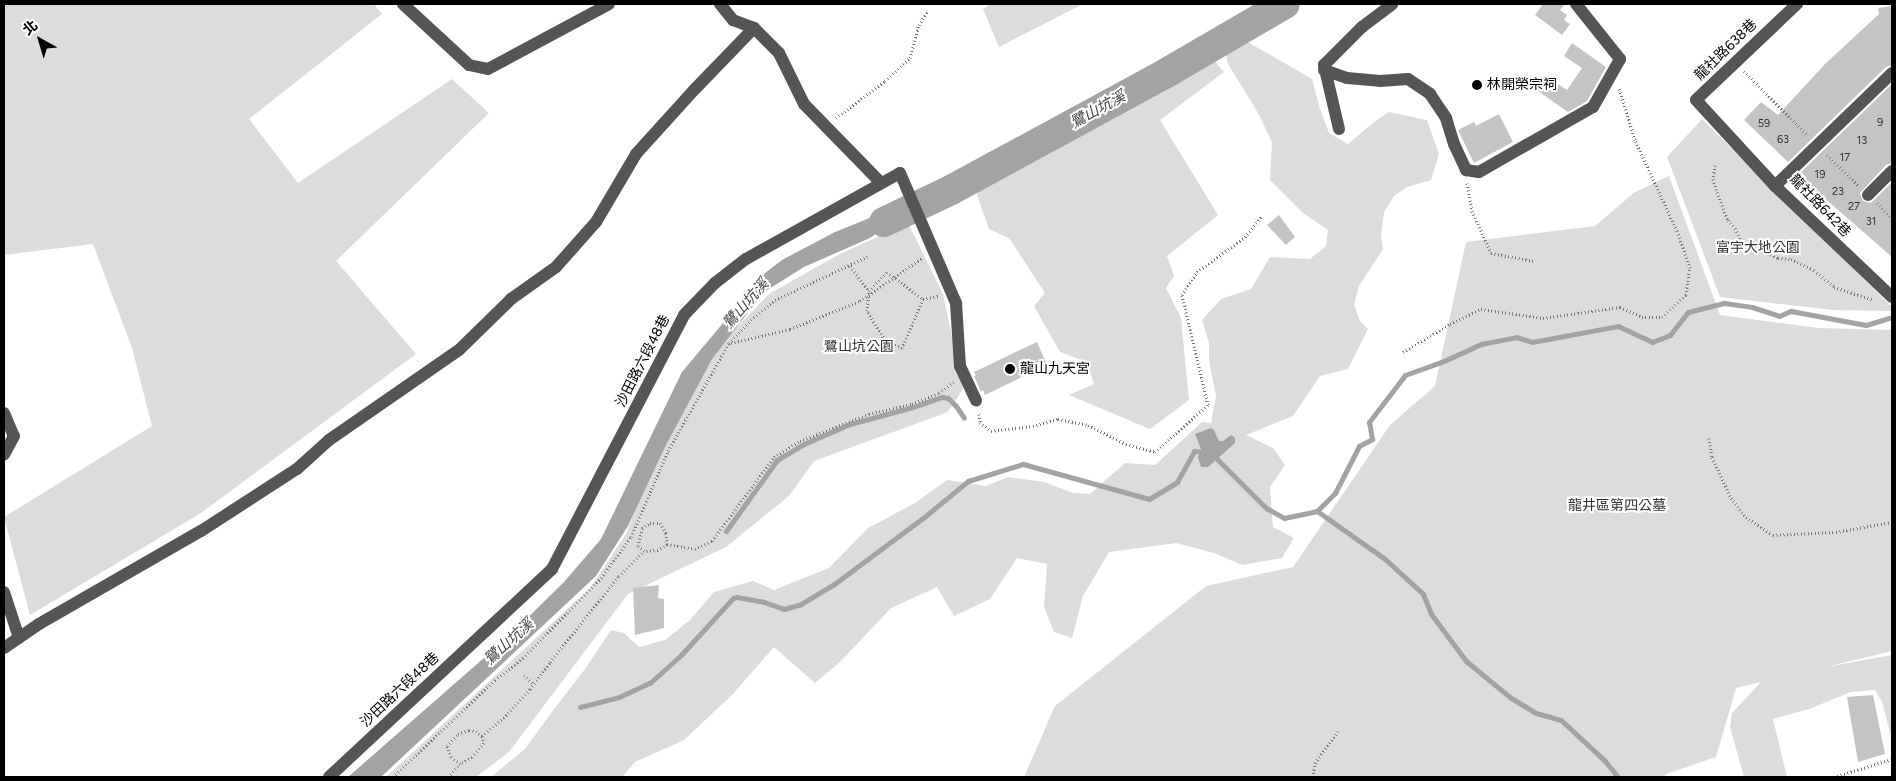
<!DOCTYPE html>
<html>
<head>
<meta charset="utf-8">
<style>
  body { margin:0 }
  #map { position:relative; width:1896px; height:781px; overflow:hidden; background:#fff; font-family:Figtree,"Noto Sans TC",sans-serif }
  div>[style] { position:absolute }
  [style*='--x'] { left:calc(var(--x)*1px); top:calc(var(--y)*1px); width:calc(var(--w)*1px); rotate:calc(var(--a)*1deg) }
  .green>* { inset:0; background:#dcdcdc }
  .water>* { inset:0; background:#a3a3a3 }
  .stream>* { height:5px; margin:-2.5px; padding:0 2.5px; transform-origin:2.5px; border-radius:2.5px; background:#a3a3a3 }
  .river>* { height:30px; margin:-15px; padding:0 15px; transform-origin:15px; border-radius:15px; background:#a3a3a3 }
  .building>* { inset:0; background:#c4c4c4 }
  .path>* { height:3px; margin-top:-1.5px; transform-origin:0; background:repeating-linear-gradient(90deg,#777 0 1px,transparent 0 3.5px) }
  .minor>* { height:12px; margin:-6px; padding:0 6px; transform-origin:6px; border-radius:6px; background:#555 }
  .dots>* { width:14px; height:14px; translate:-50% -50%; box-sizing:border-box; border:2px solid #fff; border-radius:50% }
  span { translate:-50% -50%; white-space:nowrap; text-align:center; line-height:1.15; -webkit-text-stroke:4px #fff; paint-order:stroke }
  .number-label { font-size:11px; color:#313131 }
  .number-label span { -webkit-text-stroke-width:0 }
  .street-label { font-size:14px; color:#000 }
  .poi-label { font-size:14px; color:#000 }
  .left { translate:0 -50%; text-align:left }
  .park-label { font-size:14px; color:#333 }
  .water-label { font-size:15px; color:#444; font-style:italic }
  .frame { position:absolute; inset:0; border:5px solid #000; pointer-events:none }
  .north { position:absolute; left:15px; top:15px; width:50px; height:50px; -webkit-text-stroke:4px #fff; paint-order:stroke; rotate:321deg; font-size:14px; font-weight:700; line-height:20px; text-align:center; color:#000 }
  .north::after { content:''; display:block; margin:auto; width:18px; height:22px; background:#000; clip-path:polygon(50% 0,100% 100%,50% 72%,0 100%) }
</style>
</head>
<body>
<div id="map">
  <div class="green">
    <div style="clip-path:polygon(4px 4px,374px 4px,382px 14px,249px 119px,298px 183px,452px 79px,489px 113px,336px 261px,416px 354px,201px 513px,30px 615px,4px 517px,152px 426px,132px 348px,93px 244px,4px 255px)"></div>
    <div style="clip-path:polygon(991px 4px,1083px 4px,999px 47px,983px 9px)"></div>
    <div style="clip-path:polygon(1246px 41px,1312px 79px,1320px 109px,1329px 133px,1348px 144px,1374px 122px,1389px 112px,1427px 120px,1439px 154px,1431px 180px,1407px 187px,1394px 196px,1384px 212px,1381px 236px,1383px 249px,1359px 286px,1354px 305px,1360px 321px,1368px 329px,1348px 369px,1320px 376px,1293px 416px,1246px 435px,1273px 448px,1285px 465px,1270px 487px,1273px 527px,1294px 538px,1282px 558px,1242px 565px,1214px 553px,1176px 543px,1109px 552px,1083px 596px,1072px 638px,1054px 632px,1044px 607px,1047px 564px,1017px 558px,990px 599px,954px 616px,937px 587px,891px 608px,840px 662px,815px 683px,774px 647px,732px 695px,684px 740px,635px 762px,622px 777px,491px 777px,525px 749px,554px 709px,585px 669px,611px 630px,624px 633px,639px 647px,665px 640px,690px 620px,714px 592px,753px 581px,774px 590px,829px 568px,868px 528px,915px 503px,947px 480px,986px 486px,1008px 477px,1044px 482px,1073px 493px,1090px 494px,1125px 463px,1155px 465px,1202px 422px,1211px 423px,1216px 396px,1209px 361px,1209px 343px,1202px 320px,1221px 299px,1251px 289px,1270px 257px,1310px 259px,1326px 246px,1328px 230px,1303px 213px,1270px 180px,1272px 142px,1257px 111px,1228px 64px,1225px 49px)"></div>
    <div style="clip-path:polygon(1213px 59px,1224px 72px,1160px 120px,1218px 215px,1167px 256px,1174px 276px,1166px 288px,1181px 318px,1189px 400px,1150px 429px,1069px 395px,1094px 384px,1087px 362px,1060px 352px,1034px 306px,1045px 293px,1009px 238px,989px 229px,975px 189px)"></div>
    <div style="clip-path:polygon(1702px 119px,1892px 307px,1892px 311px,1833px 310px,1720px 297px,1667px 157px)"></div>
    <div style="clip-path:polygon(1669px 176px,1720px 315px,1819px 328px,1892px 330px,1892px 651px,1826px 667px,1892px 655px,1892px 740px,1882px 702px,1875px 690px,1851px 692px,1809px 709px,1773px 719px,1787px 777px,1744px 777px,1730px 727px,1732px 713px,1761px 682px,1736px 688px,1716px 757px,1666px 774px,1663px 777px,1024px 777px,1055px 706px,1206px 586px,1293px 567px,1390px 425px,1435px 386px,1466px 242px,1595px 226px,1635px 192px)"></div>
    <div style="clip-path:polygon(908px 223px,943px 294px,963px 389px,948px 412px,814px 461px,789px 496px,726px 547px,628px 594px,509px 752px,476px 777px,386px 777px,590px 588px,626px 534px,660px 448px,700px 365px,769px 294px,838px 255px)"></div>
  </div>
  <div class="water">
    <div style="clip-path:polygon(909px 210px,870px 238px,804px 267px,764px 292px,712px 359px,665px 447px,628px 526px,596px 576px,381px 777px,348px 777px,509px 636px,564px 582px,601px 539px,682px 372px,765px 273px,782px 260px,835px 232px,887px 211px)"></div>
    <div style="clip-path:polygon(1211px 428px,1214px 430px,1219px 441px,1223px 441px,1231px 435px,1235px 438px,1235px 443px,1208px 467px,1201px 467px,1198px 457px,1201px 449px,1195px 434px)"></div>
  </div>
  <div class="stream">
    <div style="--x:1214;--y:456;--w:74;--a:45"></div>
    <div style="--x:1266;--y:508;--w:21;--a:29"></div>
    <div style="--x:1284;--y:518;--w:34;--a:-12"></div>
    <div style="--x:1317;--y:511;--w:25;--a:-45"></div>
    <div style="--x:1335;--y:493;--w:53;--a:-62.9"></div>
    <div style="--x:1359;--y:446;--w:15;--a:-28"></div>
    <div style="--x:1372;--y:439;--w:17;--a:-100"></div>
    <div style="--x:1369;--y:422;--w:59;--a:-52.5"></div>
    <div style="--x:1405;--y:375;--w:41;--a:-19.7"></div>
    <div style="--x:1444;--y:361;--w:41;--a:-24.7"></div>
    <div style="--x:1481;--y:344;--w:36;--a:-11"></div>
    <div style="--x:1516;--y:337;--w:17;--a:17"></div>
    <div style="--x:1532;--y:342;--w:87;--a:-10.5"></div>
    <div style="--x:1618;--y:326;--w:38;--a:25"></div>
    <div style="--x:1652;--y:342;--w:19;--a:-21"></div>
    <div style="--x:1670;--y:335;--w:29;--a:-52"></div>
    <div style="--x:1688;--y:312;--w:37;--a:-14"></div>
    <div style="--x:1724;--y:303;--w:28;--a:8"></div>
    <div style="--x:1752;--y:307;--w:28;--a:18"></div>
    <div style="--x:1779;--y:316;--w:13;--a:-23"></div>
    <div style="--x:1791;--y:311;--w:76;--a:10.6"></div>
    <div style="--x:1866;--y:325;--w:27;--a:-17"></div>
    <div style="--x:1317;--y:511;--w:83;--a:35.2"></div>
    <div style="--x:1385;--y:559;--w:52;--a:42.6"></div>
    <div style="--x:1423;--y:594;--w:22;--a:68"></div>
    <div style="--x:1431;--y:614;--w:59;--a:53.3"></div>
    <div style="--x:1466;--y:661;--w:58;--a:39.4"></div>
    <div style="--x:1511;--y:698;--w:29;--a:31"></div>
    <div style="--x:1536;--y:713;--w:26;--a:16"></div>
    <div style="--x:1561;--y:720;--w:60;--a:43"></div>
    <div style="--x:1605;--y:761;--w:21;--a:51"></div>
    <div style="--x:726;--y:531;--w:87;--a:-54.3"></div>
    <div style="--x:777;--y:460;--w:31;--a:-31"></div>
    <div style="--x:804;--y:444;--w:50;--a:-23.5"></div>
    <div style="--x:850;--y:424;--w:65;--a:-15.1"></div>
    <div style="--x:913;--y:407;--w:31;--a:-19"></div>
    <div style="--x:942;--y:397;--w:6;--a:9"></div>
    <div style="--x:948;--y:398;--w:11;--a:45"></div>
    <div style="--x:956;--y:406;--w:14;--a:56"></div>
    <div style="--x:580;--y:707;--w:40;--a:-14.4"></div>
    <div style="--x:619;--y:697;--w:35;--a:-25"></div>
    <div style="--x:651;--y:682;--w:40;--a:-42"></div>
    <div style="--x:681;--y:655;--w:77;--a:-47.6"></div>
    <div style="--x:733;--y:598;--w:4;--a:-14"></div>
    <div style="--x:737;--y:597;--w:27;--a:10"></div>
    <div style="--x:764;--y:602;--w:21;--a:19"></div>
    <div style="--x:784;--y:609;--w:18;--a:-16"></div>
    <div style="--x:801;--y:604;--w:37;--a:-31"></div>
    <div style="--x:833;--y:585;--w:112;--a:-36.7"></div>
    <div style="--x:923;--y:518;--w:58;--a:-39.4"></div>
    <div style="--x:968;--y:481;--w:58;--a:-17.2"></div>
    <div style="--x:1023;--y:464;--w:131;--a:15.5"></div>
    <div style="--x:1149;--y:499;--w:33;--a:-31"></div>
    <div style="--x:1177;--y:482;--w:35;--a:-61"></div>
    <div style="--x:1194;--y:451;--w:13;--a:4"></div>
  </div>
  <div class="river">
    <div style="--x:884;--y:222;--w:74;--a:-25.5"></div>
    <div style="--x:951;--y:190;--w:247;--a:-28.5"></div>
    <div style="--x:1168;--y:72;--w:135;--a:-30.2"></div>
  </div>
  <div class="building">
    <div style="clip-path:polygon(1543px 4px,1565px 4px,1560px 10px,1567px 15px,1564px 20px,1570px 24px,1562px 35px,1535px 15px)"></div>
    <div style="clip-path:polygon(1892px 6px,1892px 65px,1886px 67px,1788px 162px,1744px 120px,1761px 102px,1778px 115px,1825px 64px,1879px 14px,1878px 8px)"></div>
    <div style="clip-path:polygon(1572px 43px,1606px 67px,1587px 101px,1568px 112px,1538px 91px,1547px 77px,1567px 90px,1582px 68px,1564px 56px)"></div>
    <div style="clip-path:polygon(1892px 84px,1892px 163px,1886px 165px,1860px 193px,1863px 201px,1871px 203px,1892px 182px,1892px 257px,1798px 175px)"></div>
    <div style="clip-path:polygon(1499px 114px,1513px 142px,1474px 163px,1458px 130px,1474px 122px,1476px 126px)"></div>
    <div style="clip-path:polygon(1279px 215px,1295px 237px,1286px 245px,1267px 225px)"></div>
    <div style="clip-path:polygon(1037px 342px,1047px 365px,985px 395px,983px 390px,981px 392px,974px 376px,976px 375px,974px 372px)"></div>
    <div style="clip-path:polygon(659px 585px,658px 598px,664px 599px,664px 628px,635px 635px,633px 588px)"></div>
    <div style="clip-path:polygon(1873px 695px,1885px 754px,1858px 762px,1847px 697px)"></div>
  </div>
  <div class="path">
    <div style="--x:1744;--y:71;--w:91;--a:45.4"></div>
    <div style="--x:836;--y:118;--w:61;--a:-37.1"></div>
    <div style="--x:885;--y:81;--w:34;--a:-43"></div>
    <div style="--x:910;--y:58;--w:34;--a:-75"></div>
    <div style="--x:919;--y:25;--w:17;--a:-57"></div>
    <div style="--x:1827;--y:155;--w:43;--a:44.1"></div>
    <div style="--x:1715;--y:165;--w:14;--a:98"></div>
    <div style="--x:1713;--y:179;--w:14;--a:73"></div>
    <div style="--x:1717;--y:192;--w:30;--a:69"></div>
    <div style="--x:1728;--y:220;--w:11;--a:49"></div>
    <div style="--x:1735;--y:228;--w:17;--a:65"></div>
    <div style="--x:1742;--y:243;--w:13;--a:13"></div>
    <div style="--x:1755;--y:246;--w:26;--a:28"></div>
    <div style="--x:1778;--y:258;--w:13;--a:4"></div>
    <div style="--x:1791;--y:259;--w:25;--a:26"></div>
    <div style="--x:1814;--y:270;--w:26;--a:40"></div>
    <div style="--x:1834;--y:287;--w:42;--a:18"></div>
    <div style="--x:1467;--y:183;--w:28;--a:80"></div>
    <div style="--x:1472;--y:211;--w:46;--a:65.7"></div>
    <div style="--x:1491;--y:253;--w:44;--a:10.5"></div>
    <div style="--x:1877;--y:203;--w:22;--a:47"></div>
    <div style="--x:850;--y:266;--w:31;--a:53"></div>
    <div style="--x:923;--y:299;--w:53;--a:113.2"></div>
    <div style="--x:902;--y:348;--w:19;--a:-155"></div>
    <div style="--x:885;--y:340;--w:34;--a:-122"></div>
    <div style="--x:867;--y:311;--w:20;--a:-84"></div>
    <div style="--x:869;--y:291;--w:26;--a:-47"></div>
    <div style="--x:887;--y:272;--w:45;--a:36.9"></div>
    <div style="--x:923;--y:299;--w:16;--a:-11"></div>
    <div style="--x:731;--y:343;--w:61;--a:-13.3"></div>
    <div style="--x:790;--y:329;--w:75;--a:-21.8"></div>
    <div style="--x:860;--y:301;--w:75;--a:-34.7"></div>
    <div style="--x:1403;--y:352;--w:55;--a:-30.8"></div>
    <div style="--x:1450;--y:324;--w:34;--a:-26"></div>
    <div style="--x:1481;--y:309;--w:63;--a:8.3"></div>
    <div style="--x:1543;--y:318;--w:78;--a:-8.1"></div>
    <div style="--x:1620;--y:307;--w:24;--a:24"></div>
    <div style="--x:1642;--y:317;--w:20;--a:0"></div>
    <div style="--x:1662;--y:317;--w:33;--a:-43"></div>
    <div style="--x:1686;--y:295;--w:27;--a:-82"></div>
    <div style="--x:1690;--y:268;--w:39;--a:-109"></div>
    <div style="--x:1677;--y:231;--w:100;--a:-114.8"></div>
    <div style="--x:1635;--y:140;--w:54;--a:-107.1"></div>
    <div style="--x:979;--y:414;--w:8;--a:83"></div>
    <div style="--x:980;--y:422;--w:14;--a:39"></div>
    <div style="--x:991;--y:431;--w:42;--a:-6.8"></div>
    <div style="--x:1033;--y:426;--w:26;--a:-16"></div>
    <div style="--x:1058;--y:419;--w:31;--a:11"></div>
    <div style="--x:1088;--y:425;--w:42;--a:26.6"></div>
    <div style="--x:1126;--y:444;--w:30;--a:15"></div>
    <div style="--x:1155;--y:452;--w:71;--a:-41.6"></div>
    <div style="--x:1208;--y:405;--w:113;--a:-103.3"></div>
    <div style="--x:1182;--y:295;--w:27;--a:-57"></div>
    <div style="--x:1197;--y:272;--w:59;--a:-36.1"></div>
    <div style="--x:1245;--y:237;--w:26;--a:-51"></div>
    <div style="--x:1709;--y:438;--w:19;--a:81"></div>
    <div style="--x:1712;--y:457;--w:45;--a:65.1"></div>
    <div style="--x:1731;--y:498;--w:24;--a:52"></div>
    <div style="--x:1746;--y:517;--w:32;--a:34"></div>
    <div style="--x:1773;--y:535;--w:63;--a:-2.7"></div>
    <div style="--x:1836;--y:532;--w:57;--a:-10.1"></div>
    <div style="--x:667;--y:544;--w:11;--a:146"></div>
    <div style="--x:658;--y:550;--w:14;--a:176"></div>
    <div style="--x:644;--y:551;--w:8;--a:-140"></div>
    <div style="--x:638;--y:546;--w:18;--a:-77"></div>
    <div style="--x:642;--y:528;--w:9;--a:-32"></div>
    <div style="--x:650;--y:523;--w:10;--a:0"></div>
    <div style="--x:660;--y:523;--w:12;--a:59"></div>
    <div style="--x:666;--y:533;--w:11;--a:85"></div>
    <div style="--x:667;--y:544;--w:28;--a:10"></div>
    <div style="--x:695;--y:549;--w:19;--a:-25"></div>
    <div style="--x:712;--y:541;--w:104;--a:-53.6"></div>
    <div style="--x:774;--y:457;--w:31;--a:-32"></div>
    <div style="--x:800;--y:441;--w:74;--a:-21.4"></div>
    <div style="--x:869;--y:414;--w:44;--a:-13.1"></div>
    <div style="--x:912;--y:404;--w:29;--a:-22"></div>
    <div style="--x:939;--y:393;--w:18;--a:-38"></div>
    <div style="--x:524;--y:675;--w:14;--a:45"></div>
    <div style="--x:482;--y:736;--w:7;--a:74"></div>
    <div style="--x:484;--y:743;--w:18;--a:131"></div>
    <div style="--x:472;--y:757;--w:14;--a:150"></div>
    <div style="--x:460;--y:764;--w:11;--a:-142"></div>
    <div style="--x:451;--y:757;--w:12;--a:-110"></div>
    <div style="--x:447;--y:746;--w:16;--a:-47"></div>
    <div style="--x:458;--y:734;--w:12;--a:-20"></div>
    <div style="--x:469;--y:730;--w:7;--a:8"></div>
    <div style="--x:476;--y:731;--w:8;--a:40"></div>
    <div style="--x:482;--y:736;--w:35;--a:-41"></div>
    <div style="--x:508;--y:713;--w:33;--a:-47"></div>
    <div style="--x:530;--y:689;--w:34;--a:-53"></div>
    <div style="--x:550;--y:662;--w:110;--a:-51.3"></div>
    <div style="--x:619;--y:576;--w:35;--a:-45"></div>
    <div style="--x:393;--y:777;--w:141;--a:-43.6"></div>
    <div style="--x:495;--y:680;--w:36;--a:-38"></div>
    <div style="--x:523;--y:658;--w:112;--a:-45.7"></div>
    <div style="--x:601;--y:578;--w:51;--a:-53.8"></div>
    <div style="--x:631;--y:537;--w:94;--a:-66.7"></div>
    <div style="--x:668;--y:451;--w:124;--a:-60.5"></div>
    <div style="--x:729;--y:343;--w:32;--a:-46"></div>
    <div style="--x:751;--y:320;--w:31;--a:-40"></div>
    <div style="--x:775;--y:300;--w:102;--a:-25.1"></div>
    <div style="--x:448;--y:777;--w:18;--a:-47"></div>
    <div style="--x:1313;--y:777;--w:14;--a:-82"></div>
    <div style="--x:1315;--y:763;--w:39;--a:-54"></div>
    <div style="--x:1834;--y:777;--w:61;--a:-17.2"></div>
  </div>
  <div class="minor">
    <div style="--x:403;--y:4;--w:90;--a:42.7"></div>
    <div style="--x:469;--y:65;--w:19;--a:12"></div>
    <div style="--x:488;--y:69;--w:137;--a:-28.2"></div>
    <div style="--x:720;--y:4;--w:21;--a:51"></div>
    <div style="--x:733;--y:20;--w:22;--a:21"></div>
    <div style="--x:754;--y:28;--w:35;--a:45"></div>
    <div style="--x:779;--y:53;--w:57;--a:63.9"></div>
    <div style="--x:804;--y:104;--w:110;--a:45.7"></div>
    <div style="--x:1797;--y:4;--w:139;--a:136.5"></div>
    <div style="--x:1696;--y:100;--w:117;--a:47.4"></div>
    <div style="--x:1775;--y:186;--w:161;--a:43.5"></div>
    <div style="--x:1324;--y:70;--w:24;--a:19"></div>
    <div style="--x:1347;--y:78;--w:33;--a:5"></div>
    <div style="--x:1380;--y:81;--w:28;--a:-4"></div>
    <div style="--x:1408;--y:79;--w:27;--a:34"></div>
    <div style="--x:1430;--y:94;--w:29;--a:56"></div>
    <div style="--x:1446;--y:118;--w:27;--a:73"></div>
    <div style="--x:1454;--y:144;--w:29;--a:65"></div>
    <div style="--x:1466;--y:170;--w:13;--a:9"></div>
    <div style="--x:1479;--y:172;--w:131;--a:-29.7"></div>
    <div style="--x:1593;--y:107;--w:55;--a:-60.6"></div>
    <div style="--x:1620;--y:59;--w:70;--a:-128.7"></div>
    <div style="--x:1339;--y:129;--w:66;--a:-103.2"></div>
    <div style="--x:1324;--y:65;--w:54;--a:-45"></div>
    <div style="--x:1362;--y:27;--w:38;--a:-37"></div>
    <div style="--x:1775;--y:186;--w:163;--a:-44"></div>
    <div style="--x:1868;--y:195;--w:34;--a:-45"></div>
    <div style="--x:4;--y:413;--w:25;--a:67"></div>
    <div style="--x:14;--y:436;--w:21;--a:118"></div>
    <div style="--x:4;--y:592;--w:48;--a:71.9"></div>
    <div style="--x:4;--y:648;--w:42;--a:-34.4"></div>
    <div style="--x:39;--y:624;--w:187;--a:-29.9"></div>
    <div style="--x:201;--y:531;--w:114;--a:-32.9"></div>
    <div style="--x:297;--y:469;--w:43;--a:-42.2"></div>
    <div style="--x:329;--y:440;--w:158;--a:-34.7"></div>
    <div style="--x:459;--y:350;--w:73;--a:-44.4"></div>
    <div style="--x:511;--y:299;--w:55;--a:-35.4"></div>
    <div style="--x:556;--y:267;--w:60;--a:-48.4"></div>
    <div style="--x:596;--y:222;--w:79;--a:-59.5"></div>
    <div style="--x:636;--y:154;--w:88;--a:-47.8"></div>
    <div style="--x:695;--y:89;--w:85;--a:-46"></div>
    <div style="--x:329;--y:777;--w:305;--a:-43"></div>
    <div style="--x:552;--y:569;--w:286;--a:-62.5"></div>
    <div style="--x:684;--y:315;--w:45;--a:-45.9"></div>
    <div style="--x:715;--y:283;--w:39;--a:-38"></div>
    <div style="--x:746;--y:259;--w:176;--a:-29.2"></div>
    <div style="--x:900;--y:173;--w:142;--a:66.7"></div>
    <div style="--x:956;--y:303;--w:63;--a:86.4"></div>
    <div style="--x:960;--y:366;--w:38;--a:65"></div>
  </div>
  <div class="dots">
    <div style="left:1477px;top:85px;background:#000"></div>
    <div style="left:1010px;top:369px;background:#000"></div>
  </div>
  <div class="number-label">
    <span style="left:1880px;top:123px">9</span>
    <span style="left:1764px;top:124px">59</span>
    <span style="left:1783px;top:140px">63</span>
    <span style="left:1862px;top:141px">13</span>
    <span style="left:1845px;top:158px">17</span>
    <span style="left:1820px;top:175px">19</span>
    <span style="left:1838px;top:192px">23</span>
    <span style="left:1854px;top:207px">27</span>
    <span style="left:1871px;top:222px">31</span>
  </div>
  <div class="street-label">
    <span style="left:1726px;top:50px;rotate:-44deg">龍社路638巷</span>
    <span style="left:1820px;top:206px;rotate:46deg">龍社路642巷</span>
    <span style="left:643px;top:361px;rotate:-63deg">沙田路六段48巷</span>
    <span style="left:400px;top:690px;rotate:-43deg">沙田路六段48巷</span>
  </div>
  <div class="poi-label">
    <span class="left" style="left:1487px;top:85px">林開榮宗祠</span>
    <span class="left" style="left:1020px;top:369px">龍山九天宮</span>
  </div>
  <div class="park-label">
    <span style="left:1758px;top:248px">富宇大地公園</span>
    <span style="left:859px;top:347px">鷺山坑公園</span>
    <span style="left:1617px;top:506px">龍井區第四公墓</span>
  </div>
  <div class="water-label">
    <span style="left:1098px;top:110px;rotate:-29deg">鷺山坑溪</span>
    <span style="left:746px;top:304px;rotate:-49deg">鷺山坑溪</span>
    <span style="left:509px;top:642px;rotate:-42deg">鷺山坑溪</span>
  </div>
  <div class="frame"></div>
  <div class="north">北</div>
</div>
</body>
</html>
